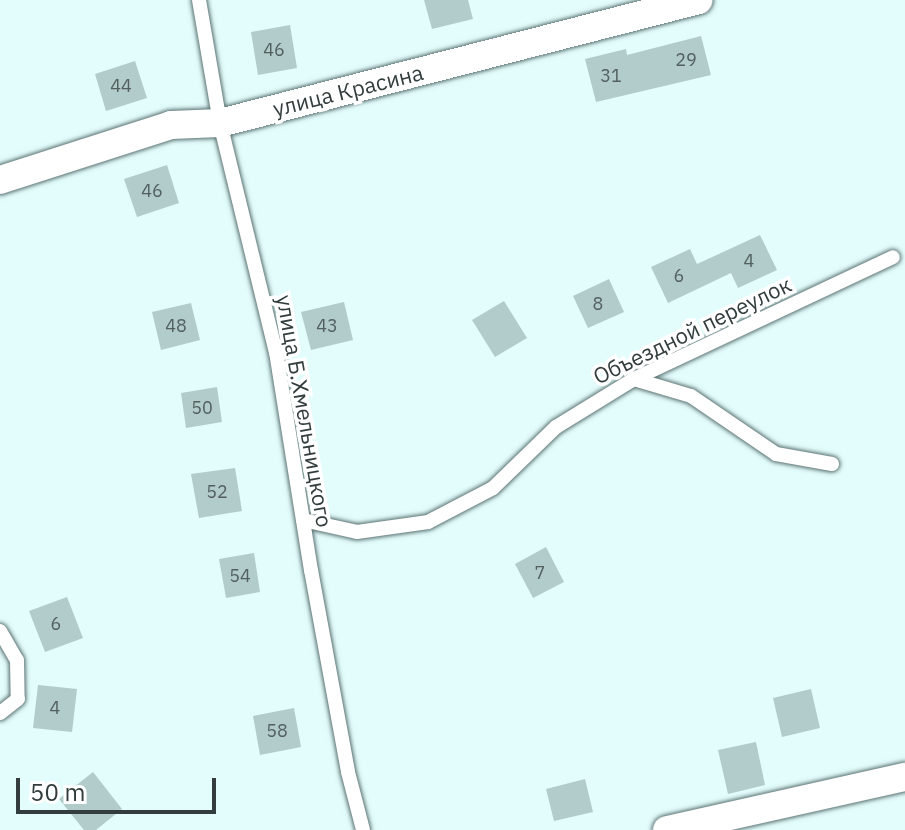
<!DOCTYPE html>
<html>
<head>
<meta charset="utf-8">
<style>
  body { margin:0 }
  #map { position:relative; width:905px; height:830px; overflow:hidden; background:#e3fcfc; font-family:"IBM Plex Sans",sans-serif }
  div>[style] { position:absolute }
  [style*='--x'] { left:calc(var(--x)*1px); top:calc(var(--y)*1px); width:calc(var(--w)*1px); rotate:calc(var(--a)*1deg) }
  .building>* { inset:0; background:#b2cbcb }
  .roads { filter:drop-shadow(0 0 2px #5c7373) drop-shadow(0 0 2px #5c7373) }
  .lane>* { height:14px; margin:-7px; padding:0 7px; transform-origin:7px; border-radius:7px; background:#fff }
  .street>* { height:28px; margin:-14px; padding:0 14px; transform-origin:14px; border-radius:14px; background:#fff }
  span { translate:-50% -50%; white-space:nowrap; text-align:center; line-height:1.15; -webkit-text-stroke:7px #fff; paint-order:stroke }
  .number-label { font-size:18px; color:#536060 }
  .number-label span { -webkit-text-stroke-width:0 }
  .street-label { font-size:22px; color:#333d3d }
  .scale { position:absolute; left:16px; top:778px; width:200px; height:36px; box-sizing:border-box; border:4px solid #333d3d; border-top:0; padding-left:10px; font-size:24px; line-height:28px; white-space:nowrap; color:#333d3d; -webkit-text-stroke:6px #fff; paint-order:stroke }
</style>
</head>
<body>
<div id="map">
  <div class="building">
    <div style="clip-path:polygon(424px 0,468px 0,473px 19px,432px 29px)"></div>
    <div style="clip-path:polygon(290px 25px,297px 68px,258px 75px,251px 32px)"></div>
    <div style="clip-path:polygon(701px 36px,711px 75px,596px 102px,585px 59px,626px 49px,627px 55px)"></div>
    <div style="clip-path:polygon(135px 61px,147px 98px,106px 111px,95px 74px)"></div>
    <div style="clip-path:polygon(167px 165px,179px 203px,137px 217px,124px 179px)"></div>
    <div style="clip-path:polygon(760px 235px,777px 270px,738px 288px,731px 273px,668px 303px,651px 267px,690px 249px,697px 264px)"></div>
    <div style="clip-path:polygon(609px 279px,624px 312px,588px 328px,573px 296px)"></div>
    <div style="clip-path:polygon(504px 301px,527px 338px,495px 357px,472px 320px)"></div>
    <div style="clip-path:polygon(344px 302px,353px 340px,311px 350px,301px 312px)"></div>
    <div style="clip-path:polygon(191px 303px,200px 340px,161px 350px,152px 312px)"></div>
    <div style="clip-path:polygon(217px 387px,222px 422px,186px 428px,181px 393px)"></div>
    <div style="clip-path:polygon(235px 468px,242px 511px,199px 518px,191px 474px)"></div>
    <div style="clip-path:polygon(546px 547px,564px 582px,533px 598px,515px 564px)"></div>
    <div style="clip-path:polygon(254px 553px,260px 592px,226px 598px,219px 559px)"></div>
    <div style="clip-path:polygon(67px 597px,83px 638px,45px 652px,29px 611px)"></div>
    <div style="clip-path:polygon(38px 685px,77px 689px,72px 732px,33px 728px)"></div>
    <div style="clip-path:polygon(811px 689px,820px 728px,782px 737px,773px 698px)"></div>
    <div style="clip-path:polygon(294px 708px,301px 747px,260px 755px,253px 716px)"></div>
    <div style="clip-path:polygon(756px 742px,765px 785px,728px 794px,718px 750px)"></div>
    <div style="clip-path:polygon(93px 772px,122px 809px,96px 830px,84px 830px,59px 799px)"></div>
    <div style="clip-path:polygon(585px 779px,593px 812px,554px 821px,546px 789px)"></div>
  </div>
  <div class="roads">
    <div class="lane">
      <div style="--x:199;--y:0;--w:125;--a:80.3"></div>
      <div style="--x:220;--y:123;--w:236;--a:76.3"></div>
      <div style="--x:276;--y:352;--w:221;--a:80.9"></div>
      <div style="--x:311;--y:570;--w:205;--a:79.6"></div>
      <div style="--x:348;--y:772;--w:60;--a:75.5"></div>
      <div style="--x:634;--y:379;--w:59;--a:16.6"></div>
      <div style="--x:691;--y:396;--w:103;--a:34.3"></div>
      <div style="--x:776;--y:454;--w:57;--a:10.1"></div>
      <div style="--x:303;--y:520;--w:55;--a:12.5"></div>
      <div style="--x:357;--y:532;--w:72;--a:-8"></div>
      <div style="--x:428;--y:522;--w:73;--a:-27.6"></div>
      <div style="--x:493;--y:488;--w:88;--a:-44.1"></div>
      <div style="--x:556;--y:427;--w:92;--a:-31.6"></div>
      <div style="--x:634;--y:379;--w:286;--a:-25.2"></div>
      <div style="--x:0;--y:631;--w:34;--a:60"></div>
      <div style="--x:17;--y:660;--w:39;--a:89"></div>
      <div style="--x:18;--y:699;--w:23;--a:142"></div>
    </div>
    <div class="street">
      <div style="--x:0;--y:180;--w:180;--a:-17.8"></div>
      <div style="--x:171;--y:125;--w:49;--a:-2.3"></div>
      <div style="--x:220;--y:123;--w:494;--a:-14.4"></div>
      <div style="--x:667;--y:830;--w:244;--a:-12.6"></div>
    </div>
  </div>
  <div class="number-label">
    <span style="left:274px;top:50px">46</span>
    <span style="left:686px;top:60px">29</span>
    <span style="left:611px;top:76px">31</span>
    <span style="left:121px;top:86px">44</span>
    <span style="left:152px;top:191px">46</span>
    <span style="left:749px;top:261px">4</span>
    <span style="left:679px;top:276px">6</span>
    <span style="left:598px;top:304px">8</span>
    <span style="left:176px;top:326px">48</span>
    <span style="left:327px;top:326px">43</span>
    <span style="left:202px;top:408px">50</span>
    <span style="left:217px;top:492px">52</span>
    <span style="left:540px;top:573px">7</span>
    <span style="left:240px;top:576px">54</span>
    <span style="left:56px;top:624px">6</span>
    <span style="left:55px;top:708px">4</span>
    <span style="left:277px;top:731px">58</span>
  </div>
  <div class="street-label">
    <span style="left:348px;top:90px;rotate:-14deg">улица Красина</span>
    <span style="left:692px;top:330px;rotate:-26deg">Объездной переулок</span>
    <span style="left:305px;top:411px;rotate:80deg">улица Б.Хмельницкого</span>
  </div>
  <div class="scale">50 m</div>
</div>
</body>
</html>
